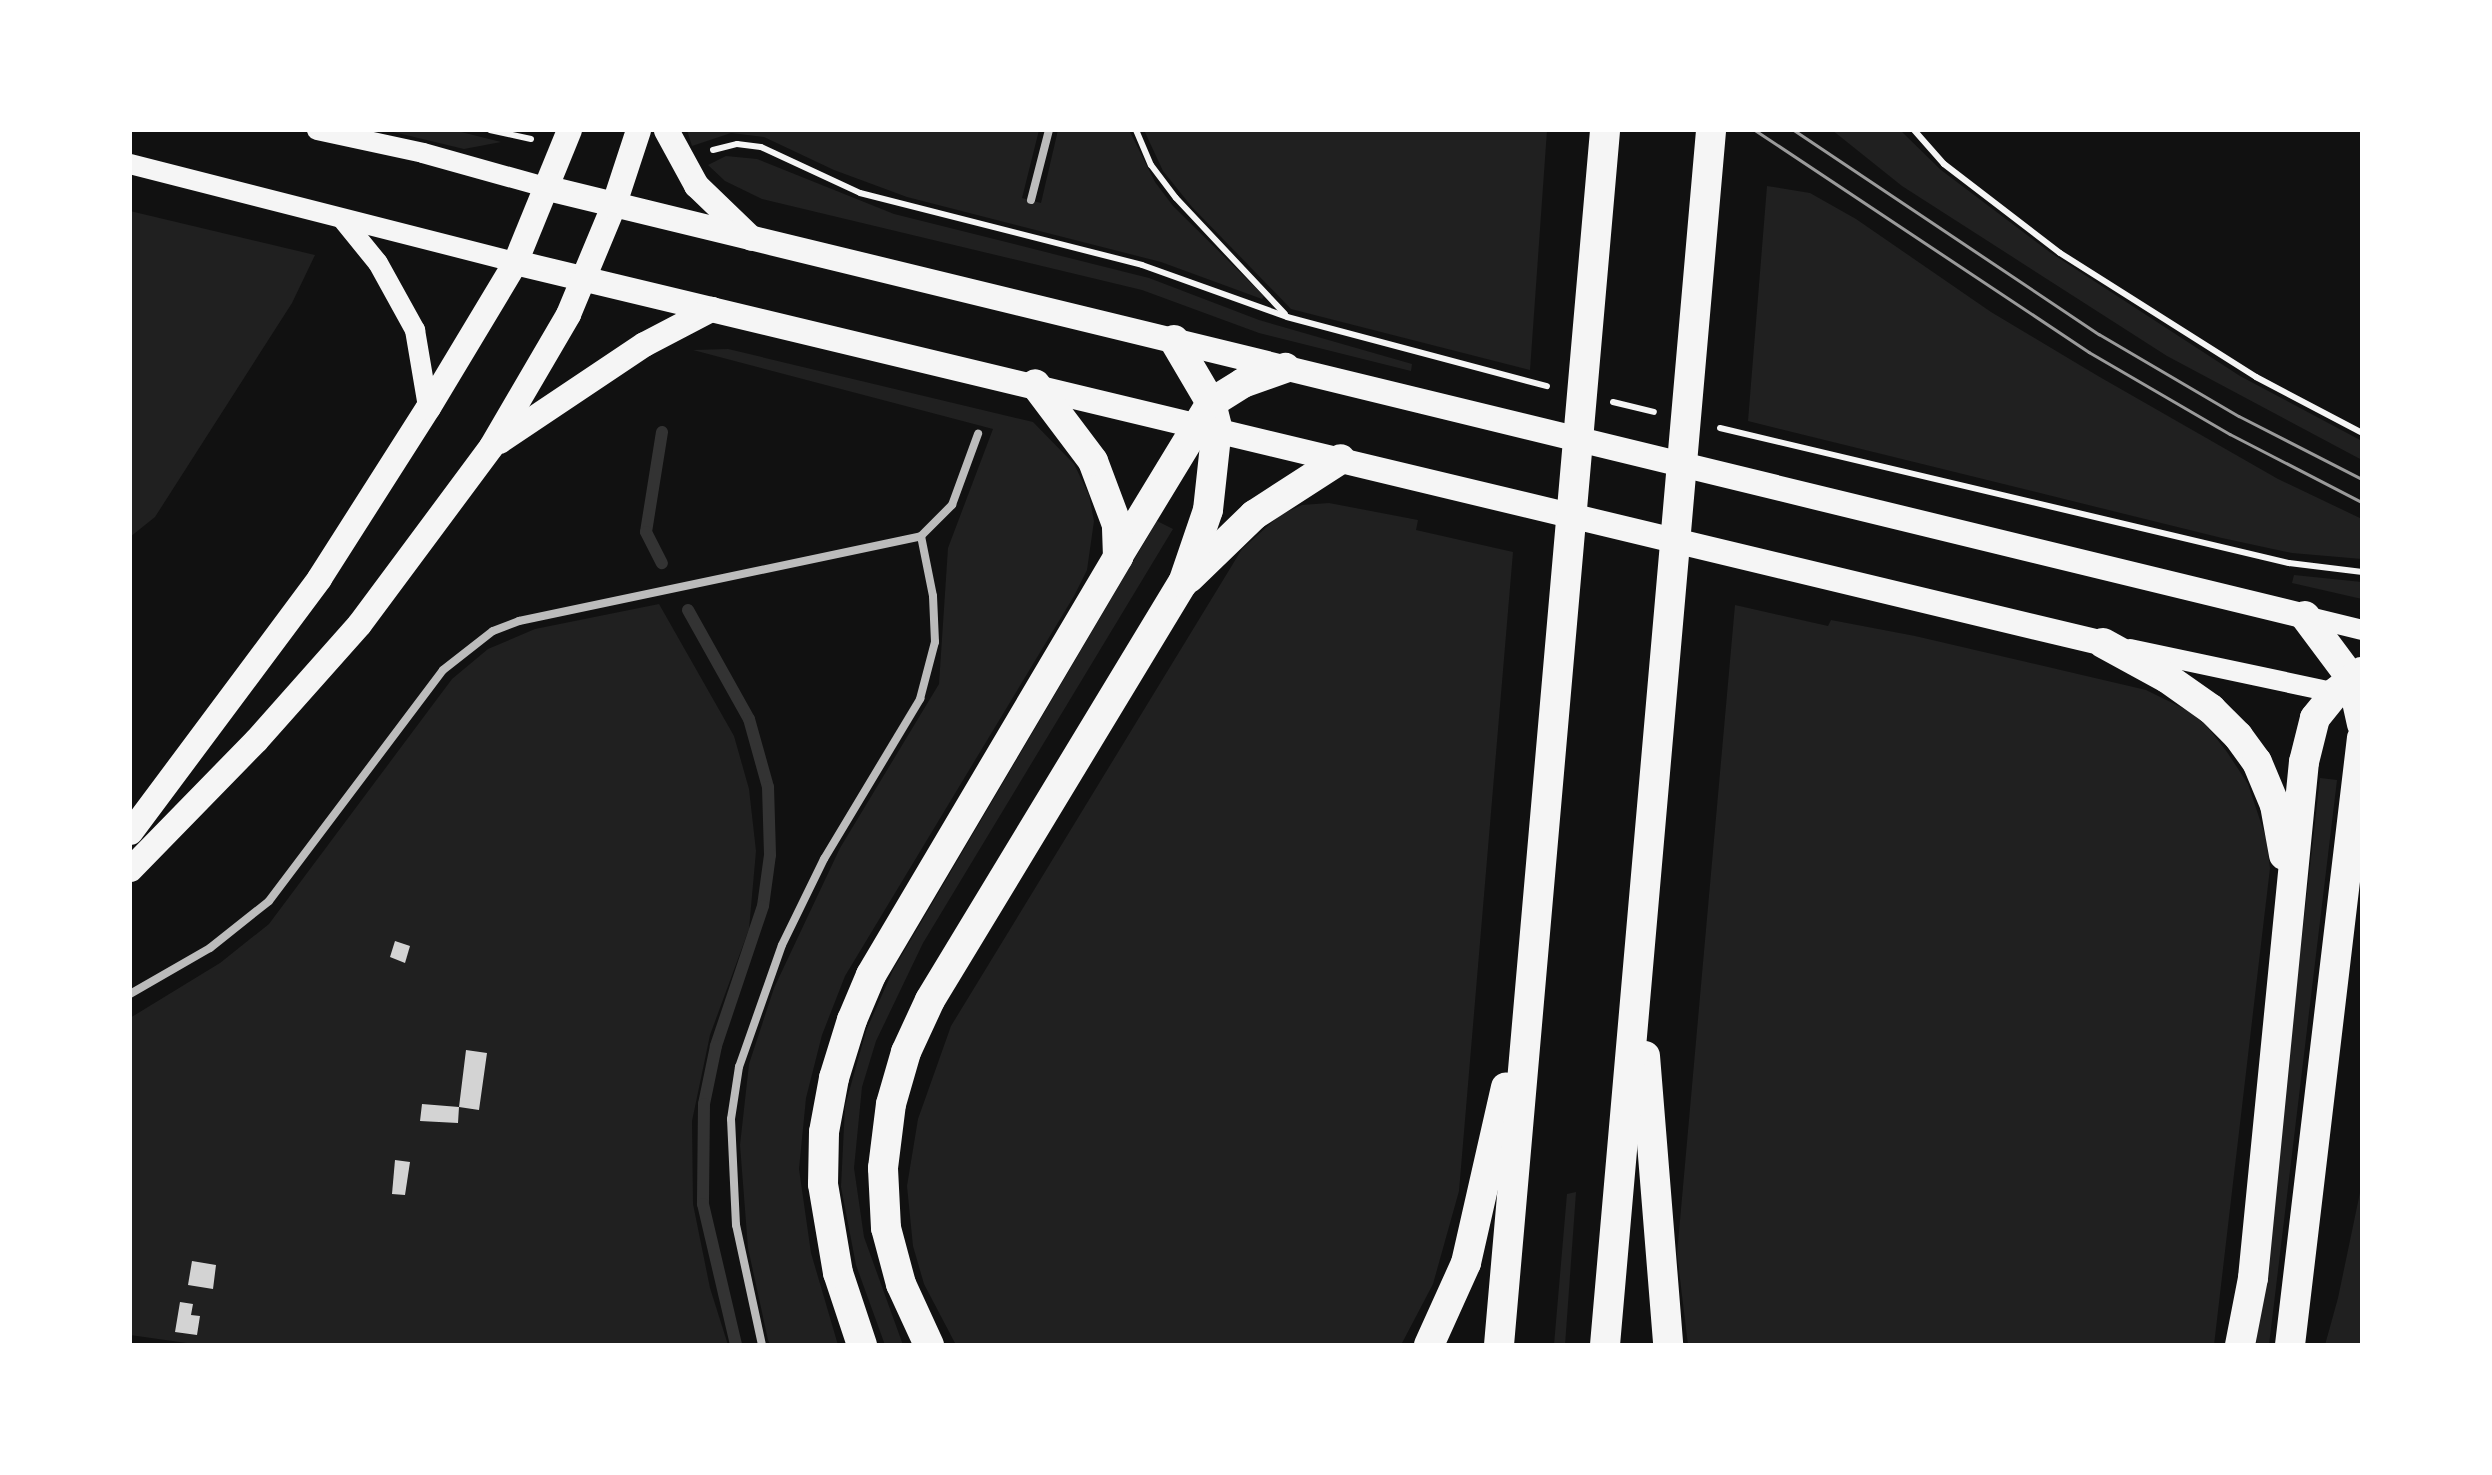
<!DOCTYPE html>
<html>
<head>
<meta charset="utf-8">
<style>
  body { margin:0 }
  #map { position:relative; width:2492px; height:1475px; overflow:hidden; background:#111; font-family:"Asap Condensed",sans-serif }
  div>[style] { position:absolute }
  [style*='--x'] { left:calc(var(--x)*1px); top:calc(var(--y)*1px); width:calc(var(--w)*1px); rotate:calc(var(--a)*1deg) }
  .green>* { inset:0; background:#202020 }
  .stream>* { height:12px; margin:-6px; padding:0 6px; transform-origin:6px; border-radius:6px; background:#333 }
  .building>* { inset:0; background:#d3d3d3 }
  .path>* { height:6px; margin:-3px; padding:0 3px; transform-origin:3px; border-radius:3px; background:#f5f5f5 }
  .service>* { height:8px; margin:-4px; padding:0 4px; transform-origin:4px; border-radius:4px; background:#bcbcbc }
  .secondary>* { height:20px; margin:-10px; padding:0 10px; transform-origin:10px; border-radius:10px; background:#f5f5f5 }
  .primary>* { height:25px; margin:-12.5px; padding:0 12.5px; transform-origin:12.5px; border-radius:12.5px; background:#f5f5f5 }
  .motorway>* { height:30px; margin:-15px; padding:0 15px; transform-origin:15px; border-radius:15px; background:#f5f5f5 }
  .tram>* { height:2.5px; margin:-1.25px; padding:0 1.25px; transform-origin:1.25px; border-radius:1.25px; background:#9a9a9a }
  span { translate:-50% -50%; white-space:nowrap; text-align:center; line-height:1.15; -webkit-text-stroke:10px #fff; paint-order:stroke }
  .frame { position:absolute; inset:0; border:132px solid #fff; pointer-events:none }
</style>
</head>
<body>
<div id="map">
  <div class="green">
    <div style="clip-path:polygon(385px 130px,453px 130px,501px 142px,464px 149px)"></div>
    <div style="clip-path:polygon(687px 130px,1039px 130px,1022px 198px,1041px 203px,1058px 130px,1129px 130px,1155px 182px,1173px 206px,1264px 296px,1262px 299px,1161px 262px,907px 197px,834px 170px,764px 137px,731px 133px,692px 146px)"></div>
    <div style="clip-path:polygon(1144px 130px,1547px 130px,1530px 370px,1291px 309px,1192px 207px,1163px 171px)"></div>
    <div style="clip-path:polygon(1832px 130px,1900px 130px,1941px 170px,2051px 253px,2240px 376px,2362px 441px,2362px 460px,2167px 356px,1902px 186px)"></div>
    <div style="clip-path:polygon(726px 156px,757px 159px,894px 214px,1149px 278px,1259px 320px,1412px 364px,1411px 371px,1259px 333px,1142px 290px,762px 199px,725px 181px,708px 165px)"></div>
    <div style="clip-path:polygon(1767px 186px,1810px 193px,1856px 219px,1991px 312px,2098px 376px,2278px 479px,2362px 519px,2362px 559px,2292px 553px,2222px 538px,1748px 421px)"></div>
    <div style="clip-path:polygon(130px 211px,315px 255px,292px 303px,155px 517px,130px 537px)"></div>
    <div style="clip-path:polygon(728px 349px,1033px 422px,1074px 464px,1089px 495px,1094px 521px,1087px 570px,1074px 596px,845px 976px,822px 1035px,806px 1098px,799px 1169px,811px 1253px,838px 1345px,770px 1345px,768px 1340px,748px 1248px,740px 1145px,749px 1064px,774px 988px,840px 848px,939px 684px,948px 548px,993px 429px,693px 350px)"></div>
    <div style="clip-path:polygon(1329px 503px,1418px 520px,1416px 530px,1513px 552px,1459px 1191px,1433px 1284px,1401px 1345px,956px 1345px,924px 1284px,913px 1246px,907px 1186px,918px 1119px,951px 1026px,1242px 549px,1280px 515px,1302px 505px)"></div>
    <div style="clip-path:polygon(1157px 521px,1173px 529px,923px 943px,876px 1041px,862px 1087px,854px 1168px,864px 1237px,903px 1345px,885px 1345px,856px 1265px,841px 1187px,845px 1106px,866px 1031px,893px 970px)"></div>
    <div style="clip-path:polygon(2294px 575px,2362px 582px,2362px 599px,2292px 583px)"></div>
    <div style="clip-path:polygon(659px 604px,734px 736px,749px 789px,756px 851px,749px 929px,710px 1035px,692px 1121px,693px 1204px,710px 1288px,728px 1345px,201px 1345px,130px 1335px,130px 1018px,220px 963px,269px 924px,452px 679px,488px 649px,535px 629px)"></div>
    <div style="clip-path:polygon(1735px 605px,1828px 626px,1831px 620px,1915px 636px,2146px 690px,2199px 716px,2227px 752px,2248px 784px,2266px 838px,2270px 868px,2214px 1345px,1688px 1345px,1677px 1254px)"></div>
    <div style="clip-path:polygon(2320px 778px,2337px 780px,2269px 1345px,2256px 1345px)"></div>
    <div style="clip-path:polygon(2362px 1183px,2362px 1345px,2325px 1345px,2338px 1298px)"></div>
    <div style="clip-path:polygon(1576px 1192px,1565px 1345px,1554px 1345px,1567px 1194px)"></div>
  </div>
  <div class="stream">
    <div style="--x:662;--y:432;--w:101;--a:99.1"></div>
    <div style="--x:646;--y:532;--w:35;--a:63"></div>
    <div style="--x:688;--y:610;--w:125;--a:60.8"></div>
    <div style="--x:749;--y:719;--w:71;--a:74.4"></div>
    <div style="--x:768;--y:787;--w:68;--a:88.3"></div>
    <div style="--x:770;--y:855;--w:51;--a:97.8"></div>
    <div style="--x:763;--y:906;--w:148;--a:108.6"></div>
    <div style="--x:716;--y:1046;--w:59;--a:101.7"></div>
    <div style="--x:704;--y:1104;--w:100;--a:90.6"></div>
    <div style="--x:703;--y:1204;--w:145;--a:76.8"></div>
  </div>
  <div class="building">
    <div style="clip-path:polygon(395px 941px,410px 946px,405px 963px,390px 957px)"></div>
    <div style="clip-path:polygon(466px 1050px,487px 1053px,479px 1110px,459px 1107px,458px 1123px,420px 1121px,422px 1104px,459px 1107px)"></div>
    <div style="clip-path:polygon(395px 1160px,410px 1162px,405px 1195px,392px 1194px)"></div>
    <div style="clip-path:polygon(192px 1261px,216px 1265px,213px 1289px,188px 1285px)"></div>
    <div style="clip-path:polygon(180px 1302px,193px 1304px,191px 1315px,200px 1316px,197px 1335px,175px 1332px)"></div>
  </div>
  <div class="path">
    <div style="--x:490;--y:130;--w:42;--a:12.4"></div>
    <div style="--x:1136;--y:130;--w:38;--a:67"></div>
    <div style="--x:1151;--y:165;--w:41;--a:52.9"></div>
    <div style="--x:1176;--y:198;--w:159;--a:46.8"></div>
    <div style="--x:1914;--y:130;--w:45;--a:48.6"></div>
    <div style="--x:1944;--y:164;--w:146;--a:37.5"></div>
    <div style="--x:2060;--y:253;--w:232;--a:32.3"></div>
    <div style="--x:2256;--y:377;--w:120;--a:27.8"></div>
    <div style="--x:713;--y:150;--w:25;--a:-14"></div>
    <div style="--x:737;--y:144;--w:24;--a:7"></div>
    <div style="--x:761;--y:147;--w:109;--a:24.9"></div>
    <div style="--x:860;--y:193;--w:291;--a:14.3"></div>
    <div style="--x:1142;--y:265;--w:154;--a:19.7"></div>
    <div style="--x:1287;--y:317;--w:269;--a:14.9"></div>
    <div style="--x:1613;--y:402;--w:42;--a:13.7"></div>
    <div style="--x:1720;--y:428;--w:585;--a:13.35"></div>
    <div style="--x:2289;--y:563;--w:74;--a:7"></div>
  </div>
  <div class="service">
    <div style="--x:1031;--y:200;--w:72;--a:-75.6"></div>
    <div style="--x:130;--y:994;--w:92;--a:-29.9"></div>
    <div style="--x:210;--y:948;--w:75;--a:-38.5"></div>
    <div style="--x:269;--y:901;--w:289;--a:-53"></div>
    <div style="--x:443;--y:670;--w:63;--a:-38"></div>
    <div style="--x:493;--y:631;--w:28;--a:-21"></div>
    <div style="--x:519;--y:621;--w:411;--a:-11.9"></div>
    <div style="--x:762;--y:1345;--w:123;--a:-102.2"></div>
    <div style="--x:736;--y:1225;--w:106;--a:-92.7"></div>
    <div style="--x:731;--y:1119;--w:53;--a:-81.3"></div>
    <div style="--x:739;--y:1067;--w:129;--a:-70.6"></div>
    <div style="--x:782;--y:945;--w:96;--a:-64"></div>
    <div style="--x:824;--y:859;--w:187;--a:-59"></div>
    <div style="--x:920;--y:699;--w:59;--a:-75.3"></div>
    <div style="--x:935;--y:642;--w:46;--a:-92.5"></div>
    <div style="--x:933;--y:596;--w:61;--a:-101.3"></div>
    <div style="--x:921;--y:536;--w:44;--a:-45"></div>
    <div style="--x:952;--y:505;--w:76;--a:-69.9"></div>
  </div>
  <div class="secondary">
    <div style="--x:317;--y:130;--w:108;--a:12.2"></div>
    <div style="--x:423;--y:153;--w:130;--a:15.6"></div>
    <div style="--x:130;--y:164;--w:397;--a:14.3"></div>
    <div style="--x:343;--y:220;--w:55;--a:50.9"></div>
    <div style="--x:378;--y:263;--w:77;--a:61.1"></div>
    <div style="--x:415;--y:330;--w:78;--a:80.4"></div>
    <div style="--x:2305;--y:616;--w:59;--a:13.8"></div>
    <div style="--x:2130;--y:649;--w:221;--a:12"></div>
  </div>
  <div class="primary">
    <div style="--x:666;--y:130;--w:63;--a:61.4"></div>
    <div style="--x:696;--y:185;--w:76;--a:43.9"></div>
    <div style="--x:548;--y:188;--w:1808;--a:13.69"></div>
    <div style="--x:515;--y:262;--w:1633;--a:13.49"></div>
    <div style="--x:499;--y:441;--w:174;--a:-33.8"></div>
    <div style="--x:644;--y:344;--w:76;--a:-27.6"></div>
    <div style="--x:130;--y:832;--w:317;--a:-53.3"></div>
    <div style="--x:319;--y:578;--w:203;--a:-57.5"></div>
    <div style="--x:428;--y:407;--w:169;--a:-59"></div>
    <div style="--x:515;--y:262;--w:143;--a:-67.8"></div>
    <div style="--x:130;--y:869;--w:180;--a:-45.7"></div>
    <div style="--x:256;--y:740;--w:155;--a:-48.4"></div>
    <div style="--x:359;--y:624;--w:222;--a:-53.4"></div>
    <div style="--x:491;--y:446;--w:153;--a:-59.7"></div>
    <div style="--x:568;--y:314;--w:117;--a:-67.4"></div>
    <div style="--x:613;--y:206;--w:80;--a:-71.8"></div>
  </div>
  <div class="motorway">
    <div style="--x:1118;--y:556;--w:179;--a:-58.7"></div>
    <div style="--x:1211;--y:403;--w:38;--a:-32"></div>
    <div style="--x:1243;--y:383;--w:45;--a:-19.7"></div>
    <div style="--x:1189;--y:578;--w:91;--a:-44.1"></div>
    <div style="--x:1254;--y:515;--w:103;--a:-32.8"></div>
    <div style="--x:2305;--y:616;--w:79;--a:53.3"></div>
    <div style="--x:2352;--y:679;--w:46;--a:77.5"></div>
    <div style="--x:2103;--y:643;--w:73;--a:28.7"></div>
    <div style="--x:2167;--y:678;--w:54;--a:35.2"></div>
    <div style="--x:2211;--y:709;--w:38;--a:45"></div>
    <div style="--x:2238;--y:736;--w:32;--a:54"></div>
    <div style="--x:2257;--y:762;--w:47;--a:67.3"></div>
    <div style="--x:2275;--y:805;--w:51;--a:79.8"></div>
    <div style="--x:1645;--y:1056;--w:290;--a:85.4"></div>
    <div style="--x:862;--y:1345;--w:76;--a:-108.4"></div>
    <div style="--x:838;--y:1273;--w:90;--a:-99.6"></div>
    <div style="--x:823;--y:1184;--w:52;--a:-88.9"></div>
    <div style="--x:824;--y:1132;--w:55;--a:-79.5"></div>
    <div style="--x:834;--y:1078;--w:61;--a:-72.8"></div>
    <div style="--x:852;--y:1020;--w:49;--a:-67.1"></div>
    <div style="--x:871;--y:975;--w:486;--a:-59.4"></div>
    <div style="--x:1118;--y:557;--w:32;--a:-92"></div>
    <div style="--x:1117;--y:525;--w:68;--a:-110.6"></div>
    <div style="--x:1093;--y:461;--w:96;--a:-127"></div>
    <div style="--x:929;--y:1345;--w:67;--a:-114.7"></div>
    <div style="--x:901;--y:1284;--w:58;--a:-105"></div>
    <div style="--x:886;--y:1228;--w:60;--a:-92.9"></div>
    <div style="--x:883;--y:1168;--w:64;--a:-82.9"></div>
    <div style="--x:891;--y:1104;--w:54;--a:-73.9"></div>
    <div style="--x:906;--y:1052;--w:57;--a:-65.2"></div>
    <div style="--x:930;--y:1000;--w:488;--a:-58.8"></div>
    <div style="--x:1183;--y:583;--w:77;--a:-71.1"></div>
    <div style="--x:1208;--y:510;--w:83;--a:-83.8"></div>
    <div style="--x:1217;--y:427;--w:25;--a:-104"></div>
    <div style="--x:1211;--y:403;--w:73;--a:-120.4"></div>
    <div style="--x:1429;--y:1345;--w:90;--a:-65.7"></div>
    <div style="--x:1466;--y:1263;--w:180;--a:-77.2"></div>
    <div style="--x:1499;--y:1345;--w:1220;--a:-85.01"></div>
    <div style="--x:1605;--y:1345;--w:1220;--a:-85.01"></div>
    <div style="--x:2240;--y:1345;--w:68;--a:-79"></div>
    <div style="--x:2253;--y:1278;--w:519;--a:-84.36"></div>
    <div style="--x:2304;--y:762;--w:45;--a:-76"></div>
    <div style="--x:2315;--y:718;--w:33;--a:-51"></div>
    <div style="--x:2336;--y:692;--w:33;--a:-38"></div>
    <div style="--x:2290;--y:1345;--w:611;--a:-83.24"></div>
  </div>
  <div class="tram">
    <div style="--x:1755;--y:130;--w:401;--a:33.6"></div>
    <div style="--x:2089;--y:352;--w:163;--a:30.2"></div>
    <div style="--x:2230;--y:434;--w:148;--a:27.3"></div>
    <div style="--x:1794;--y:130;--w:367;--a:33.8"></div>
    <div style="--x:2099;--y:334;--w:162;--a:30.4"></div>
    <div style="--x:2239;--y:416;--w:138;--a:27.1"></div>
  </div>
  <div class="frame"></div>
</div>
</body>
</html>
